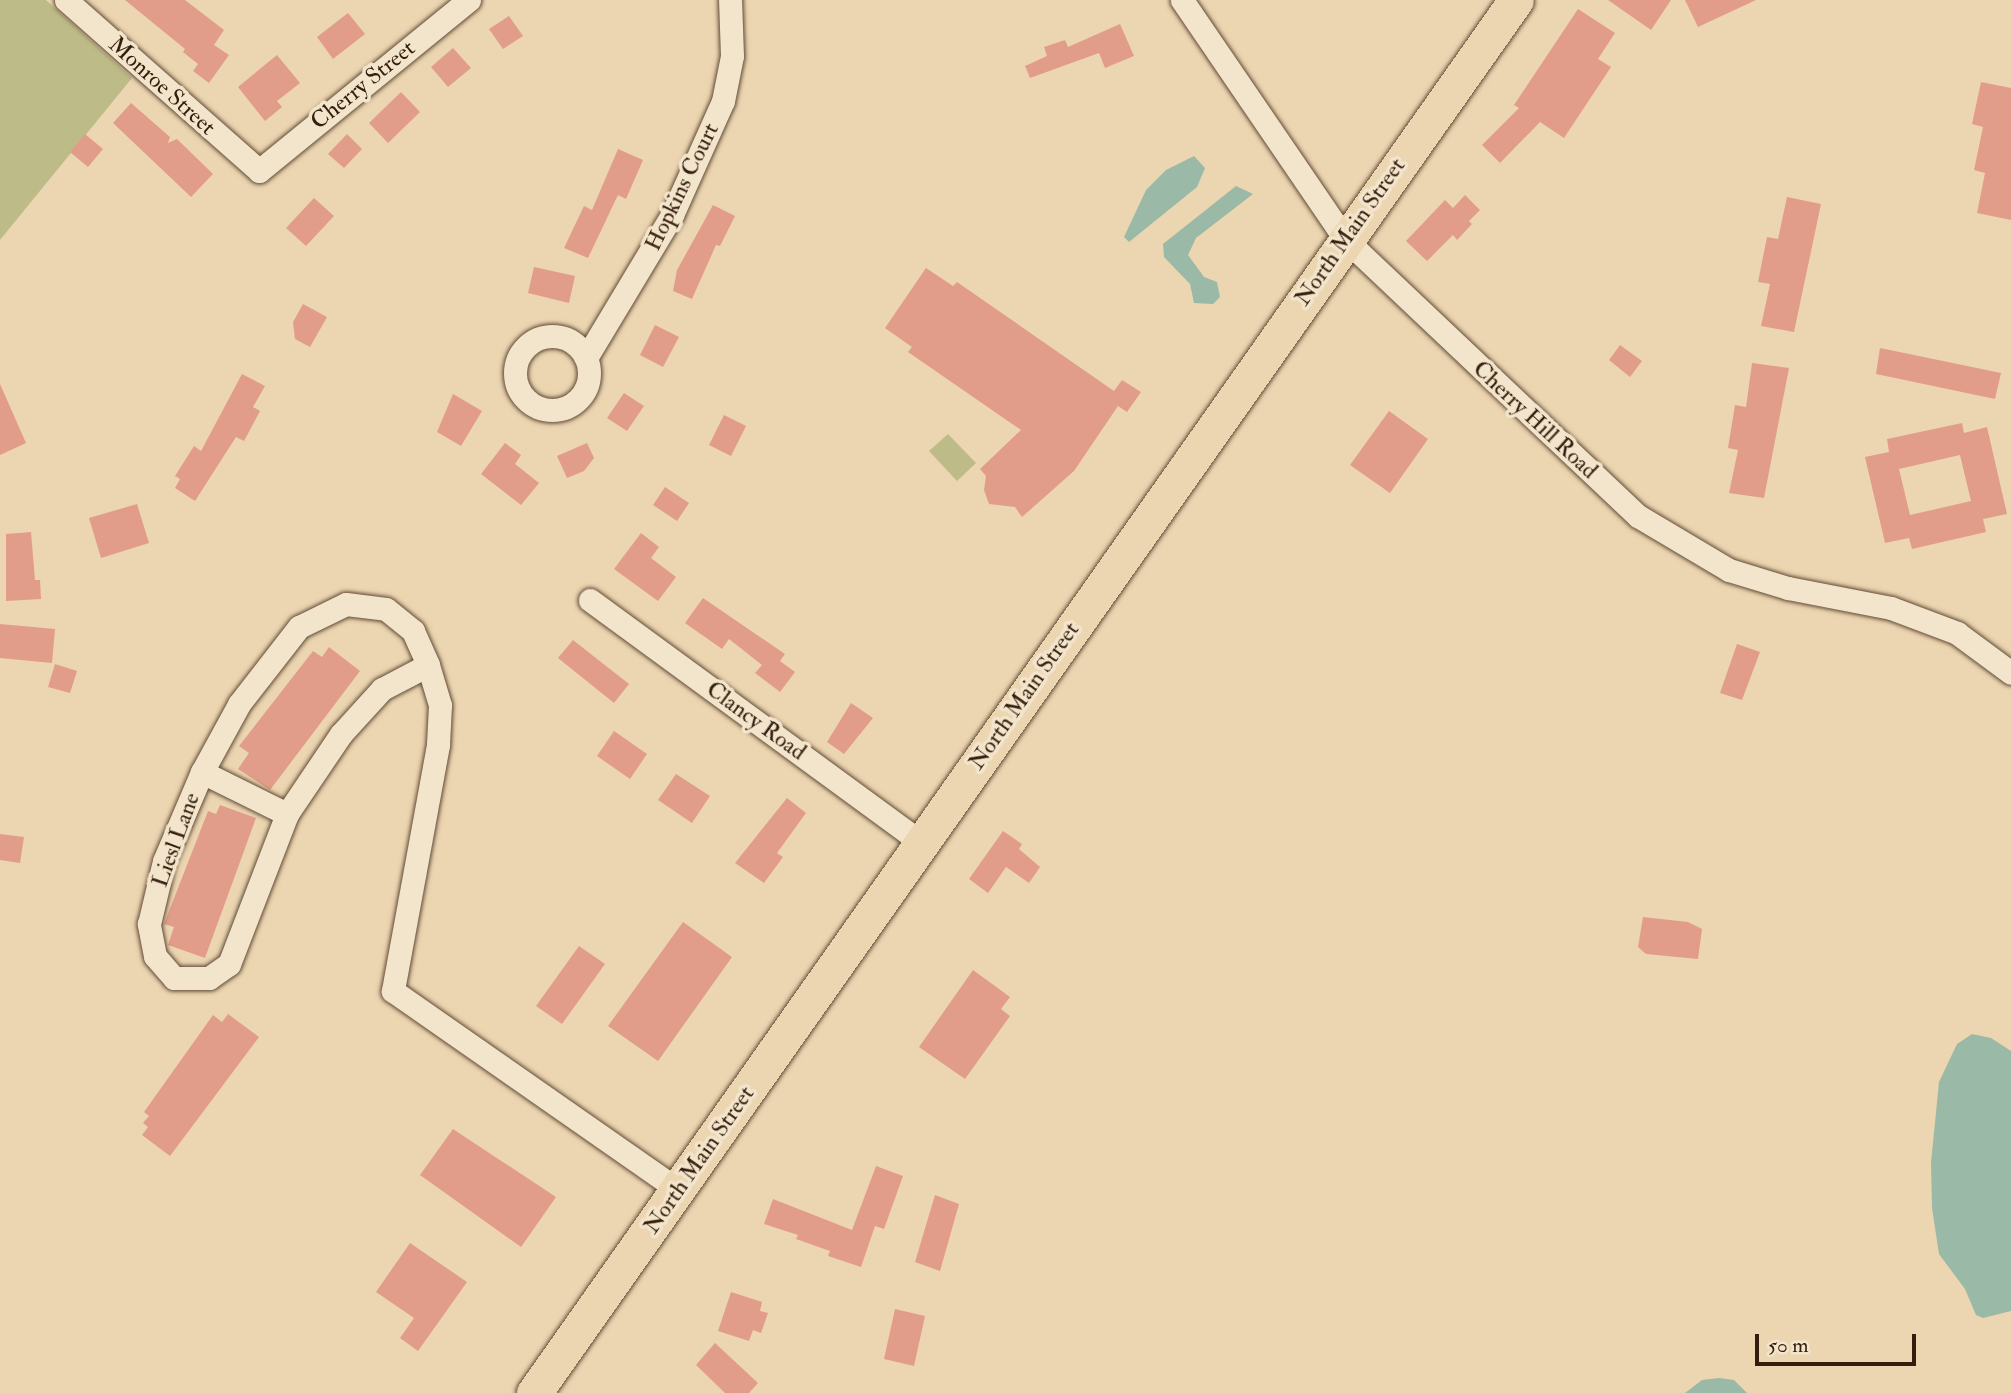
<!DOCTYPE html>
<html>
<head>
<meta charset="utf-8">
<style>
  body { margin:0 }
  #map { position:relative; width:2011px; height:1393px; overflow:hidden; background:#ecd5b1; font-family:"IM FELL Double Pica",serif }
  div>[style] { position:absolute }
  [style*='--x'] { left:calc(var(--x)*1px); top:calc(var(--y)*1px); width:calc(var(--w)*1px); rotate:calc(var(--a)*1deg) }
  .green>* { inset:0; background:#bdbc88 }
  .water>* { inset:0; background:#9ab9a6 }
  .building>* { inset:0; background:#e29d8a }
  .roads { filter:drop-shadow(0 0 2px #614c36) drop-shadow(0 0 2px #614c36) }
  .minor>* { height:23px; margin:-11.5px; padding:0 11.5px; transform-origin:11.5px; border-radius:11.5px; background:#f3e4cc }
  .minor>.ring { margin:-11.5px; padding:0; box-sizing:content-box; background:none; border:23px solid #f3e4cc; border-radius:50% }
  .primary>* { height:35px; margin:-17.5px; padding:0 17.5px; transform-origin:17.5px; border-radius:17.5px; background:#ecd5b1 }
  span { translate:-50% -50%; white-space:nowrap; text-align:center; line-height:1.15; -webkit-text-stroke:7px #f3e4cc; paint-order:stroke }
  .street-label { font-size:23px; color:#331e0d }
  .scale { position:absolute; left:1755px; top:1334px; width:161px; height:32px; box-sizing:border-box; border:4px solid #331e0d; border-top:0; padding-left:9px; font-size:21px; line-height:24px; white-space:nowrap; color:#331e0d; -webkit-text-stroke:5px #f3e4cc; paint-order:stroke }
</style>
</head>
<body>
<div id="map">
  <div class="green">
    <div style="clip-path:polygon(0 0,46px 0,132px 78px,0 240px)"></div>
    <div style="clip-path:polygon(948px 434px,976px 463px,957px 481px,929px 451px)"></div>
  </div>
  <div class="water">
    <div style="clip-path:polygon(1194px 156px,1205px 168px,1197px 187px,1129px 242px,1124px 237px,1146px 190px,1166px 170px)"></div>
    <div style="clip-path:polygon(1236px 186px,1253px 194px,1196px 238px,1188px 255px,1204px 277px,1217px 282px,1220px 297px,1213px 304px,1194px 303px,1190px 284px,1164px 257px,1163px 244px)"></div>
    <div style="clip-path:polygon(1972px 1034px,1991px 1038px,2011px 1051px,2011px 1311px,1983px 1318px,1976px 1315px,1965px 1289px,1939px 1254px,1932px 1208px,1931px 1163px,1939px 1082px,1957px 1044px)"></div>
    <div style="clip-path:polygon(1719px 1378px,1734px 1380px,1747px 1393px,1685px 1393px,1702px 1380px)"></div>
  </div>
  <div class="building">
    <div style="clip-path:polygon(125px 0,185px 0,224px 30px,214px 45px,229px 55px,209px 83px,193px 71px,198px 64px,183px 52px,185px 49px)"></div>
    <div style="clip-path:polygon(1608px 0,1671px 0,1651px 30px)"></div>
    <div style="clip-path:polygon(1685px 0,1756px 0,1698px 27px)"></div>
    <div style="clip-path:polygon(1578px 9px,1615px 33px,1598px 59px,1611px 67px,1564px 138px,1540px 122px,1500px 163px,1482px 145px,1519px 108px,1514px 105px)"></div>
    <div style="clip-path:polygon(348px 13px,365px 34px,333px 59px,317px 37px)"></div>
    <div style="clip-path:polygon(509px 16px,523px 36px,503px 49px,489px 29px)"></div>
    <div style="clip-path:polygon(1120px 24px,1134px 56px,1105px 68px,1099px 53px,1030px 78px,1025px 66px,1047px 56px,1044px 47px,1065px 40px,1068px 47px)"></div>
    <div style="clip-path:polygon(453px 48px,471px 68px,448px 87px,431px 67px)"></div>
    <div style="clip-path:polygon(277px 55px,300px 83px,277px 101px,282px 107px,265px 121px,238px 87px)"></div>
    <div style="clip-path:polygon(1981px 82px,2011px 88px,2011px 220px,1977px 213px,1985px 173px,1974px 170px,1983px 127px,1972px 124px)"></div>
    <div style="clip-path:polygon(401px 92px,420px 112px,388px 143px,369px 123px)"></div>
    <div style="clip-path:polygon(131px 103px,170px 137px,168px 143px,177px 139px,213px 174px,191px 197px,113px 123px)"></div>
    <div style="clip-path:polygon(85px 134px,103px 149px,88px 167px,70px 152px)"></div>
    <div style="clip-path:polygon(347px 134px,362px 149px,344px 168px,328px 154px)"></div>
    <div style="clip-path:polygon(618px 149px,643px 160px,626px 199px,618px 195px,588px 258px,564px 248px,584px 206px,592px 210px)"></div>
    <div style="clip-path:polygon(1465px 195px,1480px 210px,1469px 221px,1472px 224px,1457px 240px,1453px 235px,1427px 261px,1406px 241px,1445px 200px,1453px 208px)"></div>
    <div style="clip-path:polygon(1787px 197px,1821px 204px,1794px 332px,1761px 326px,1770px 284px,1758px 282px,1767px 237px,1778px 239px)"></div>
    <div style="clip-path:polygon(314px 198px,334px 216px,306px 246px,286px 228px)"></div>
    <div style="clip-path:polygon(713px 205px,735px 216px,720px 246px,716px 245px,692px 299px,673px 291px,677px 270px)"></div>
    <div style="clip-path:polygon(534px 267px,575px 276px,569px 303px,528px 293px)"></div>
    <div style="clip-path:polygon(926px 268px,953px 286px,957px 282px,1114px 391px,1122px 380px,1141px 392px,1127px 412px,1118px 406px,1074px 471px,1022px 517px,1015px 507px,989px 504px,984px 490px,986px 476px,980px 469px,1021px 430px,908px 352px,912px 347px,885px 328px)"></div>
    <div style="clip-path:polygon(303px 304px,327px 317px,310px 347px,295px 339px,293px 322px)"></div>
    <div style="clip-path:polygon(655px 325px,679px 337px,663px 367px,640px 355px)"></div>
    <div style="clip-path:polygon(1620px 345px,1642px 361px,1630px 377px,1609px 360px)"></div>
    <div style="clip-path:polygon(1880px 348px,2001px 373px,1995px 399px,1876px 374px)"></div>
    <div style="clip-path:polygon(1752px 363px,1789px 368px,1764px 498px,1729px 493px,1738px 450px,1728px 448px,1735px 405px,1746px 407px)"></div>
    <div style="clip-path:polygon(242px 374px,265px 386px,253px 407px,260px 411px,244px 441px,236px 437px,195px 501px,175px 488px,180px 479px,175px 476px,194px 446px,201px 451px)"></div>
    <div style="clip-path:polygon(0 384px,26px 443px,0 455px)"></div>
    <div style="clip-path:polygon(624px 393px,644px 406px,627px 431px,607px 418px)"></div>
    <div style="clip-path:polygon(453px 394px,482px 411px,461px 446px,437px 432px)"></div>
    <div style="clip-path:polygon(1389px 411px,1428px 439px,1390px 493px,1350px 465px)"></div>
    <div style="clip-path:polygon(724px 415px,746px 426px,731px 456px,709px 445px)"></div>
    <div style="clip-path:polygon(evenodd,1962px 423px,1964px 433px,1987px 427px,2007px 514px,1983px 519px,1986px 532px,1912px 549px,1909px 538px,1885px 543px,1865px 457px,1889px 452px,1887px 439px,1962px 423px,1960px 455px,1971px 501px,1910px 515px,1899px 469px,1960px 455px)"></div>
    <div style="clip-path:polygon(505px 443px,521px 455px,515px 464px,539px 483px,521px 505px,481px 474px)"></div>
    <div style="clip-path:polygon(587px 443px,594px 458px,584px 471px,567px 478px,557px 456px)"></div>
    <div style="clip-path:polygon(665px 487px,689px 503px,677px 521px,653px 505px)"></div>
    <div style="clip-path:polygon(137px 504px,149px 543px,101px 558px,89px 518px)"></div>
    <div style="clip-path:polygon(31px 532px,35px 580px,40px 580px,41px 599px,6px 601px,6px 534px)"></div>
    <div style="clip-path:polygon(641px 533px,659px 547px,651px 558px,676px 577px,658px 601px,614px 569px)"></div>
    <div style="clip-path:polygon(703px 598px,785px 654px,780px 661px,795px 672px,780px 692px,755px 673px,762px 665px,729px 639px,722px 649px,685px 623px)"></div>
    <div style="clip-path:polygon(0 624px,55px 629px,52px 663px,0 658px)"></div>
    <div style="clip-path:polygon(573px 640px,629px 684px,614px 703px,558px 658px)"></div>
    <div style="clip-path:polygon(1737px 644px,1760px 652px,1742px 700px,1720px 693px)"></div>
    <div style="clip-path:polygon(329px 647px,360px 671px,270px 790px,238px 769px,249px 753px,239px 746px,313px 651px,322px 657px)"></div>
    <div style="clip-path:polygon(55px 664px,77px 671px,70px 693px,48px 687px)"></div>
    <div style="clip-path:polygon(851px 703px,873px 718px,844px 754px,827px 742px)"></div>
    <div style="clip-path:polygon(614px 731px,647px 754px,630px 779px,597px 756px)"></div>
    <div style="clip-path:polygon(676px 774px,710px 796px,692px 823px,658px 800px)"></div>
    <div style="clip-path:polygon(787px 798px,806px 813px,777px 853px,783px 857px,764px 883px,735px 863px)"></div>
    <div style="clip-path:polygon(220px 805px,256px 818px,205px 958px,168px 945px,174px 927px,164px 924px,208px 811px,216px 814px)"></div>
    <div style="clip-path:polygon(1003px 831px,1022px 844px,1019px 849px,1040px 867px,1029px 883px,1006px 867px,988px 893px,969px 879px)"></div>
    <div style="clip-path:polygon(0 834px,24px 837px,20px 863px,0 860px)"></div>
    <div style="clip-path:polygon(1643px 917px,1688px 922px,1702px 929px,1698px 959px,1646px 954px,1638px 947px)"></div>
    <div style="clip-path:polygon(683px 922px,732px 957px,658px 1061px,608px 1026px)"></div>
    <div style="clip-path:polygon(579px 946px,605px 964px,562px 1024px,536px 1006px)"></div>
    <div style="clip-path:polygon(973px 970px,1010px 997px,1001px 1009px,1010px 1016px,965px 1079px,919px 1047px)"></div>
    <div style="clip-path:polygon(228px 1014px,259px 1037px,170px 1156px,142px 1135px,148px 1127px,143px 1123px,149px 1116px,144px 1112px,213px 1015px,222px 1022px)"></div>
    <div style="clip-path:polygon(453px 1129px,556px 1197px,521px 1247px,420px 1175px)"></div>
    <div style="clip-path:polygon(876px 1166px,903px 1176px,884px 1229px,875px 1226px,861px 1267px,828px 1256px,830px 1251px,796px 1239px,798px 1235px,764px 1224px,773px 1199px,852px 1230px)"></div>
    <div style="clip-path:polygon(935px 1195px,959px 1204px,940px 1271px,915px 1262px)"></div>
    <div style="clip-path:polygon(410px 1243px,467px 1282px,418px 1351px,400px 1338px,414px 1318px,376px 1292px)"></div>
    <div style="clip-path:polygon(731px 1292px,762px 1302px,760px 1311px,768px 1313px,761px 1333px,753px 1330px,749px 1341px,718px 1331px)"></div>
    <div style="clip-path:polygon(895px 1309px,925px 1316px,914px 1366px,884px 1359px)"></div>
    <div style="clip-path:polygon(715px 1343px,758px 1383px,749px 1393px,725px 1393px,696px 1365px)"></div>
  </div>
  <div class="roads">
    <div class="minor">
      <div style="--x:66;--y:0;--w:258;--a:41.5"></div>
      <div style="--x:259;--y:171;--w:271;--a:-39.2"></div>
      <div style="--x:1182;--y:0;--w:289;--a:55.7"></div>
      <div style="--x:1345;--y:239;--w:403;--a:43.4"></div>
      <div style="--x:1638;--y:516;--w:106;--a:30.7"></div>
      <div style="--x:1729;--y:570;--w:62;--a:17"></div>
      <div style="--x:1788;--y:588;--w:105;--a:11"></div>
      <div style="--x:1891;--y:608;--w:71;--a:20.7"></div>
      <div style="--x:1957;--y:633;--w:67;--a:36.5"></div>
      <div class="ring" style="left:515px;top:336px;width:51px;height:51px"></div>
      <div style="--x:586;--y:358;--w:167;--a:-59"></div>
      <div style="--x:672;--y:215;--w:125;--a:-65.9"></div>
      <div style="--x:723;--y:101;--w:46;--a:-78.7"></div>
      <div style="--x:732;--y:56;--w:56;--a:-92"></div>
      <div style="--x:590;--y:600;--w:410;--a:36.2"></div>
      <div style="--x:428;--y:665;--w:52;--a:152.4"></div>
      <div style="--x:382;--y:689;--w:61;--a:132.3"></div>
      <div style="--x:341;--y:734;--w:97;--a:124"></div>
      <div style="--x:287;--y:814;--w:161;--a:111.1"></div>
      <div style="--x:229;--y:964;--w:24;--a:145"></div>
      <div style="--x:209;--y:978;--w:35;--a:180"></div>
      <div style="--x:174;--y:978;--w:29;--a:-131"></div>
      <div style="--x:155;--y:956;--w:33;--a:-101"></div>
      <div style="--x:149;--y:924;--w:65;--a:-76.6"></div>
      <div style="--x:164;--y:861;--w:97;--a:-66.9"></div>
      <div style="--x:202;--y:772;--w:77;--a:-61.4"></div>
      <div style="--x:239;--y:704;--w:98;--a:-52.1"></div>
      <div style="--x:299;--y:627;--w:52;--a:-26.1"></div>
      <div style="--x:346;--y:604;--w:40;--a:7.1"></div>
      <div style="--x:386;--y:609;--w:35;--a:39"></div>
      <div style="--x:413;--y:631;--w:37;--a:66"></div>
      <div style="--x:428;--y:665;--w:42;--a:73.3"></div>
      <div style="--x:440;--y:705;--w:40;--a:92.9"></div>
      <div style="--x:438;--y:745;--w:250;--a:100.4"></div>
      <div style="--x:393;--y:991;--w:348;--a:34.9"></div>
      <div style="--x:202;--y:772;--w:95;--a:26.3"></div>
    </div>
    <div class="primary">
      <div style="--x:534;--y:1393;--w:1704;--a:-54.82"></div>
    </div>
  </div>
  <div class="street-label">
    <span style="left:363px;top:85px;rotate:-39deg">Cherry Street</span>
    <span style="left:162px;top:86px;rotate:42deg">Monroe Street</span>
    <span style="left:682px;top:187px;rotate:-64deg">Hopkins Court</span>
    <span style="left:1350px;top:232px;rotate:-55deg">North Main Street</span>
    <span style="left:1535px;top:420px;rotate:43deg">Cherry Hill Road</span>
    <span style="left:1024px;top:696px;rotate:-55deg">North Main Street</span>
    <span style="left:756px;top:721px;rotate:36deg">Clancy Road</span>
    <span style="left:176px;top:840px;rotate:-70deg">Liesl Lane</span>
    <span style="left:699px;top:1160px;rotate:-55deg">North Main Street</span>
  </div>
  <div class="scale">50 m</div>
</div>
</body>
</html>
